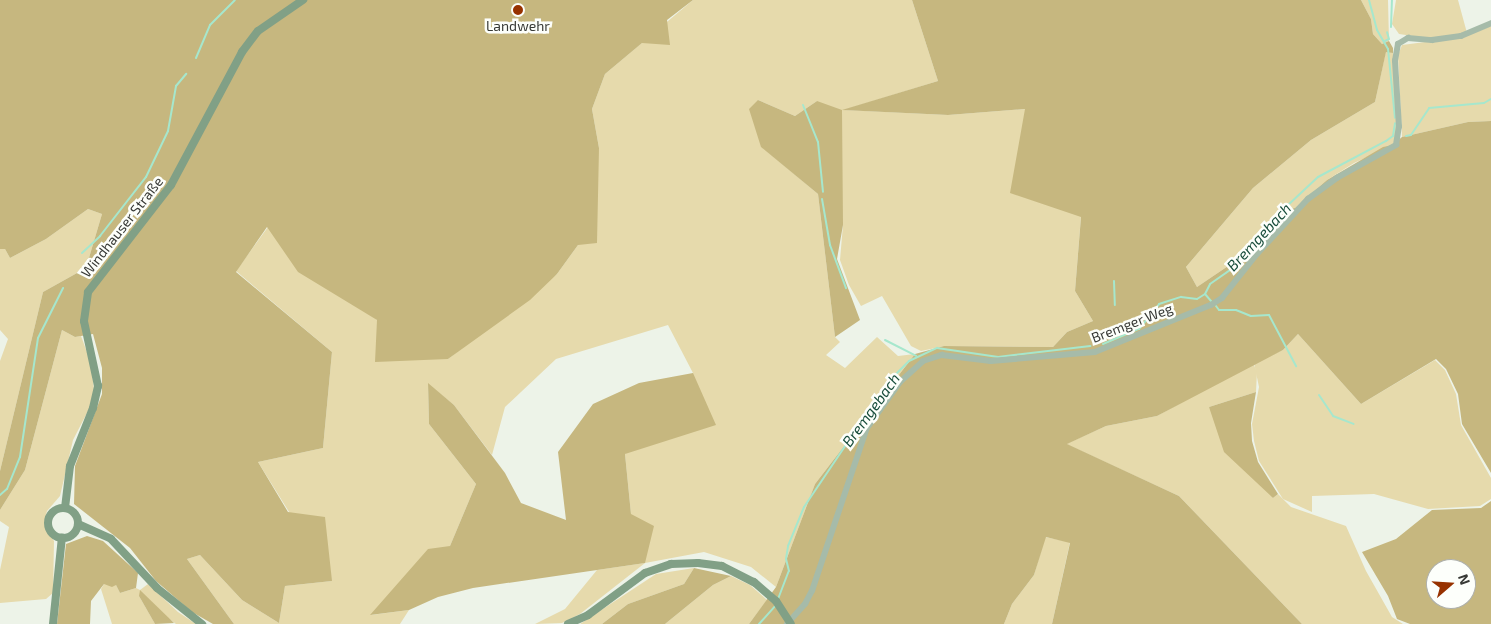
<!DOCTYPE html>
<html>
<head>
<meta charset="utf-8">
<style>
  body { margin:0 }
  #map { position:relative; width:1491px; height:624px; overflow:hidden; background:#edf3e8; font-family:"Exo 2",sans-serif }
  div>[style] { position:absolute }
  [style*='--x'] { left:calc(var(--x)*1px); top:calc(var(--y)*1px); width:calc(var(--w)*1px); rotate:calc(var(--a)*1deg) }
  .green>* { inset:0; background:#e6daac }
  .forest>* { inset:0; background:#c6b77f }
  .stream>* { height:2px; margin:-1px; padding:0 1px; transform-origin:1px; border-radius:1px; background:#a6e7cd }
  .street>* { height:5.5px; margin:-2.75px; padding:0 2.75px; transform-origin:2.75px; border-radius:2.75px; background:#a6bba9 }
  .secondary>* { height:8px; margin:-4px; padding:0 4px; transform-origin:4px; border-radius:4px; background:#81a086 }
  .secondary>.ring { margin:-4px; padding:0; box-sizing:content-box; background:none; border:8px solid #81a086; border-radius:50% }
  .dots>* { width:14px; height:14px; translate:-50% -50%; box-sizing:border-box; border:2px solid #fdfffb; border-radius:50% }
  span { translate:-50% -50%; white-space:nowrap; text-align:center; line-height:1.15; -webkit-text-stroke:5px #fdfffb; paint-order:stroke }
  .poi-label { font-size:14px; color:#383a36 }
  .street-label { font-size:14px; color:#383a36 }
  .water-label { font-size:15px; color:#184d3b; font-style:italic }
  .north { position:absolute; left:1426px; top:559px; width:50px; height:50px; box-sizing:border-box; background:#fdfffb; border:1px solid #aeb0ac; border-radius:50%; rotate:71deg; font-size:14px; font-weight:700; line-height:20px; text-align:center; color:#383a36 }
  .north::after { content:''; display:block; margin:auto; width:18px; height:22px; background:#973200; clip-path:polygon(50% 0,100% 100%,50% 72%,0 100%) }
</style>
</head>
<body>
<div id="map">
  <div class="green">
    <div style="clip-path:polygon(693px 0,912px 0,938px 81px,844px 110px,948px 115px,1026px 109px,1081px 216px,1075px 291px,1093px 321px,1067px 332px,1053px 347px,945px 346px,921px 351px,911px 346px,882px 296px,861px 306px,849px 285px,840px 260px,843px 225px,817px 101px,795px 116px,758px 100px,762px 147px,818px 194px,835px 337px,840px 342px,826px 355px,845px 368px,877px 337px,898px 356px,915px 354px,815px 484px,776px 587px,751px 567px,704px 552px,645px 563px,580px 614px,562px 623px,535px 624px,565px 609px,597px 570px,645px 563px,631px 514px,625px 454px,693px 373px,668px 325px,556px 359px,505px 407px,492px 455px,454px 405px,428px 384px,429px 424px,476px 484px,450px 546px,371px 615px,409px 610px,400px 624px,234px 624px,187px 559px,200px 555px,242px 600px,279px 623px,285px 586px,332px 581px,258px 462px,323px 448px,332px 352px,236px 271px,268px 227px,377px 320px,431px 358px,448px 359px,557px 274px,578px 245px,599px 148px,592px 109px,605px 74px)"></div>
    <div style="clip-path:polygon(1361px 0,1388px 0,1389px 41px,1382px 44px,1373px 34px,1371px 19px)"></div>
    <div style="clip-path:polygon(1396px 0,1458px 0,1467px 33px,1433px 39px,1399px 34px,1392px 24px)"></div>
    <div style="clip-path:polygon(1491px 26px,1491px 121px,1468px 122px,1402px 137px,1398px 55px,1402px 45px,1464px 37px)"></div>
    <div style="clip-path:polygon(1386px 51px,1393px 53px,1398px 127px,1393px 145px,1354px 163px,1327px 180px,1295px 208px,1285px 210px,1234px 262px,1197px 287px,1186px 267px,1253px 188px,1311px 140px,1375px 102px)"></div>
    <div style="clip-path:polygon(88px 209px,102px 214px,86px 268px,43px 292px,0 471px,0 361px,8px 339px,0 330px,0 249px,5px 249px,10px 258px,46px 239px)"></div>
    <div style="clip-path:polygon(62px 330px,75px 337px,81px 336px,91px 363px,94px 390px,89px 409px,73px 440px,60px 496px,47px 511px,45px 519px,45px 528px,54px 541px,53px 593px,46px 599px,0 603px,0 570px,9px 527px,0 521px,0 510px,25px 470px)"></div>
    <div style="clip-path:polygon(1298px 334px,1361px 404px,1435px 360px,1445px 370px,1456px 394px,1461px 425px,1491px 478px,1491px 499px,1480px 506px,1428px 509px,1374px 494px,1312px 496px,1312px 512px,1283px 499px,1259px 461px,1254px 441px,1252px 424px,1259px 387px,1254px 363px,1283px 350px)"></div>
    <div style="clip-path:polygon(1253px 363px,1257px 372px,1256px 392px,1209px 407px,1273px 498px,1278px 494px,1291px 507px,1346px 526px,1366px 571px,1392px 617px,1403px 624px,1302px 624px,1179px 496px,1066px 444px,1106px 426px,1157px 416px)"></div>
    <div style="clip-path:polygon(1045px 537px,1070px 542px,1052px 624px,1004px 624px,1012px 604px,1034px 575px)"></div>
    <div style="clip-path:polygon(694px 568px,684px 584px,628px 604px,602px 624px,580px 624px,656px 574px)"></div>
    <div style="clip-path:polygon(731px 576px,750px 585px,767px 600px,749px 624px,665px 624px,713px 585px)"></div>
    <div style="clip-path:polygon(104px 584px,116px 585px,120px 593px,136px 588px,140px 590px,148px 584px,178px 612px,196px 624px,176px 624px,139px 596px,155px 624px,112px 624px,101px 589px)"></div>
  </div>
  <div class="forest">
    <div style="clip-path:polygon(0 0,693px 0,667px 20px,670px 45px,642px 43px,605px 74px,592px 109px,599px 148px,597px 243px,578px 245px,557px 274px,530px 300px,448px 359px,375px 362px,377px 320px,298px 272px,267px 227px,236px 272px,332px 352px,323px 448px,258px 462px,288px 512px,325px 517px,332px 581px,285px 586px,279px 623px,242px 600px,200px 555px,187px 559px,234px 624px,213px 624px,192px 612px,156px 581px,130px 548px,74px 504px,75px 466px,102px 394px,102px 368px,93px 334px,75px 337px,62px 330px,25px 470px,0 510px,0 471px,43px 292px,86px 268px,102px 214px,88px 209px,46px 239px,10px 258px,5px 249px,0 249px)"></div>
    <div style="clip-path:polygon(912px 0,1361px 0,1371px 19px,1373px 34px,1382px 44px,1389px 41px,1393px 48px,1393px 53px,1386px 52px,1375px 102px,1311px 140px,1253px 188px,1186px 267px,1197px 287px,1234px 262px,1285px 210px,1295px 208px,1327px 180px,1383px 147px,1393px 145px,1402px 137px,1468px 122px,1491px 121px,1491px 473px,1462px 424px,1458px 394px,1446px 369px,1436px 359px,1361px 404px,1298px 334px,1283px 350px,1157px 416px,1106px 426px,1067px 444px,1179px 496px,1302px 624px,1052px 624px,1070px 543px,1046px 537px,1034px 575px,1012px 604px,1004px 624px,749px 624px,776px 587px,815px 484px,915px 354px,944px 346px,1053px 347px,1067px 332px,1093px 321px,1075px 291px,1081px 217px,1010px 193px,1025px 109px,948px 115px,842px 110px,843px 225px,837px 259px,860px 320px,835px 337px,818px 194px,761px 147px,749px 109px,758px 100px,795px 116px,817px 101px,842px 110px,938px 81px)"></div>
    <div style="clip-path:polygon(693px 373px,716px 425px,625px 454px,631px 514px,654px 526px,645px 563px,473px 588px,438px 597px,409px 610px,370px 615px,428px 549px,450px 546px,476px 484px,429px 424px,428px 383px,454px 405px,505px 473px,521px 503px,566px 520px,558px 452px,593px 404px,639px 383px)"></div>
    <div style="clip-path:polygon(1256px 392px,1251px 423px,1252px 441px,1258px 462px,1278px 494px,1273px 498px,1224px 452px,1209px 407px)"></div>
    <div style="clip-path:polygon(evenodd,1491px 501px,1491px 624px,1410px 624px,1397px 619px,1388px 596px,1362px 552px,1396px 539px,1432px 510px,1481px 508px,1491px 501px,1436px 569px,1466px 569px,1466px 599px,1436px 599px,1436px 569px)"></div>
    <div style="clip-path:polygon(87px 536px,103px 541px,138px 573px,136px 588px,120px 593px,116px 585px,112px 587px,104px 584px,91px 601px,90px 624px,57px 624px,66px 544px)"></div>
    <div style="clip-path:polygon(694px 568px,731px 576px,713px 585px,665px 624px,602px 624px,628px 604px,684px 584px)"></div>
    <div style="clip-path:polygon(140px 590px,174px 623px,155px 624px,139px 596px)"></div>
  </div>
  <div class="stream">
    <div style="--x:1369;--y:0;--w:31;--a:75"></div>
    <div style="--x:1377;--y:30;--w:22;--a:60"></div>
    <div style="--x:1388;--y:49;--w:69;--a:84.2"></div>
    <div style="--x:1391;--y:27;--w:27;--a:-88"></div>
    <div style="--x:1385;--y:41;--w:4;--a:-27"></div>
    <div style="--x:1389;--y:39;--w:7;--a:-106"></div>
    <div style="--x:196;--y:58;--w:36;--a:-67"></div>
    <div style="--x:210;--y:25;--w:35;--a:-45"></div>
    <div style="--x:803;--y:105;--w:40;--a:68"></div>
    <div style="--x:818;--y:142;--w:50;--a:84.3"></div>
    <div style="--x:1406;--y:136;--w:5;--a:-11"></div>
    <div style="--x:1411;--y:135;--w:32;--a:-56"></div>
    <div style="--x:1429;--y:108;--w:55;--a:-5.2"></div>
    <div style="--x:1484;--y:103;--w:8;--a:-30"></div>
    <div style="--x:822;--y:199;--w:47;--a:80.1"></div>
    <div style="--x:830;--y:245;--w:46;--a:69.6"></div>
    <div style="--x:82;--y:253;--w:25;--a:-43"></div>
    <div style="--x:100;--y:236;--w:75;--a:-52.1"></div>
    <div style="--x:146;--y:177;--w:51;--a:-64.4"></div>
    <div style="--x:168;--y:131;--w:46;--a:-79.9"></div>
    <div style="--x:176;--y:86;--w:16;--a:-50"></div>
    <div style="--x:1114;--y:281;--w:24;--a:88"></div>
    <div style="--x:1205;--y:294;--w:11;--a:49"></div>
    <div style="--x:1216;--y:306;--w:5;--a:53"></div>
    <div style="--x:1219;--y:310;--w:17;--a:0"></div>
    <div style="--x:1236;--y:310;--w:16;--a:22"></div>
    <div style="--x:1251;--y:316;--w:18;--a:-3"></div>
    <div style="--x:1269;--y:315;--w:58;--a:62.1"></div>
    <div style="--x:885;--y:340;--w:35;--a:27"></div>
    <div style="--x:1103;--y:344;--w:39;--a:-23"></div>
    <div style="--x:1139;--y:329;--w:32;--a:-51"></div>
    <div style="--x:1159;--y:304;--w:23;--a:-18"></div>
    <div style="--x:1181;--y:297;--w:16;--a:7"></div>
    <div style="--x:1197;--y:299;--w:9;--a:-32"></div>
    <div style="--x:1205;--y:294;--w:11;--a:-63"></div>
    <div style="--x:1210;--y:284;--w:33;--a:-35"></div>
    <div style="--x:1237;--y:265;--w:77;--a:-49.7"></div>
    <div style="--x:1287;--y:206;--w:42;--a:-43.1"></div>
    <div style="--x:1318;--y:177;--w:77;--a:-27.9"></div>
    <div style="--x:1386;--y:141;--w:9;--a:-36"></div>
    <div style="--x:1393;--y:136;--w:13;--a:-81"></div>
    <div style="--x:1319;--y:395;--w:25;--a:56"></div>
    <div style="--x:1333;--y:416;--w:22;--a:21"></div>
    <div style="--x:0;--y:495;--w:9;--a:-41"></div>
    <div style="--x:7;--y:489;--w:35;--a:-68"></div>
    <div style="--x:20;--y:457;--w:120;--a:-81.4"></div>
    <div style="--x:38;--y:338;--w:56;--a:-63.4"></div>
    <div style="--x:778;--y:599;--w:30;--a:-69"></div>
    <div style="--x:789;--y:571;--w:12;--a:-104"></div>
    <div style="--x:786;--y:559;--w:13;--a:-81"></div>
    <div style="--x:788;--y:546;--w:42;--a:-67.7"></div>
    <div style="--x:804;--y:507;--w:152;--a:-56"></div>
    <div style="--x:889;--y:381;--w:28;--a:-45"></div>
    <div style="--x:909;--y:361;--w:31;--a:-25"></div>
    <div style="--x:937;--y:348;--w:62;--a:8.4"></div>
    <div style="--x:998;--y:357;--w:93;--a:-6.8"></div>
    <div style="--x:759;--y:624;--w:24;--a:-48"></div>
  </div>
  <div class="street">
    <div style="--x:787;--y:624;--w:27;--a:-48"></div>
    <div style="--x:805;--y:604;--w:15;--a:-62"></div>
    <div style="--x:812;--y:591;--w:172;--a:-71.4"></div>
    <div style="--x:867;--y:428;--w:57;--a:-54.3"></div>
    <div style="--x:900;--y:382;--w:31;--a:-42"></div>
    <div style="--x:923;--y:361;--w:20;--a:-18"></div>
    <div style="--x:942;--y:355;--w:49;--a:7"></div>
    <div style="--x:991;--y:361;--w:104;--a:-4.9"></div>
    <div style="--x:1095;--y:352;--w:125;--a:-22.1"></div>
    <div style="--x:1211;--y:305;--w:13;--a:-32"></div>
    <div style="--x:1222;--y:298;--w:56;--a:-51.5"></div>
    <div style="--x:1257;--y:254;--w:75;--a:-47.2"></div>
    <div style="--x:1308;--y:199;--w:36;--a:-36"></div>
    <div style="--x:1337;--y:178;--w:68;--a:-29.2"></div>
    <div style="--x:1396;--y:145;--w:18;--a:-81"></div>
    <div style="--x:1399;--y:127;--w:66;--a:-93.5"></div>
    <div style="--x:1395;--y:61;--w:17;--a:-80"></div>
    <div style="--x:1398;--y:44;--w:12;--a:-31"></div>
    <div style="--x:1408;--y:38;--w:24;--a:5"></div>
    <div style="--x:1432;--y:40;--w:29;--a:-8"></div>
    <div style="--x:1461;--y:36;--w:33;--a:-23"></div>
  </div>
  <div class="secondary">
    <div style="--x:65;--y:508;--w:42;--a:-83.2"></div>
    <div style="--x:70;--y:466;--w:62;--a:-68.4"></div>
    <div style="--x:93;--y:408;--w:23;--a:-77"></div>
    <div style="--x:98;--y:386;--w:66;--a:-102.2"></div>
    <div style="--x:84;--y:321;--w:29;--a:-82"></div>
    <div style="--x:88;--y:292;--w:135;--a:-52.2"></div>
    <div style="--x:171;--y:185;--w:151;--a:-61.9"></div>
    <div style="--x:242;--y:52;--w:26;--a:-53"></div>
    <div style="--x:258;--y:31;--w:55;--a:-34.6"></div>
    <div class="ring" style="left:48px;top:508px;width:22px;height:22px"></div>
    <div style="--x:78;--y:524;--w:36;--a:24"></div>
    <div style="--x:111;--y:539;--w:67;--a:46.8"></div>
    <div style="--x:157;--y:588;--w:58;--a:38.7"></div>
    <div style="--x:53;--y:624;--w:87;--a:-84.1"></div>
    <div style="--x:568;--y:624;--w:22;--a:-24"></div>
    <div style="--x:588;--y:615;--w:71;--a:-36.4"></div>
    <div style="--x:645;--y:573;--w:28;--a:-19"></div>
    <div style="--x:671;--y:564;--w:27;--a:-2"></div>
    <div style="--x:698;--y:563;--w:24;--a:7"></div>
    <div style="--x:722;--y:566;--w:36;--a:27"></div>
    <div style="--x:754;--y:582;--w:29;--a:41"></div>
    <div style="--x:776;--y:601;--w:27;--a:57"></div>
  </div>
  <div class="dots">
    <div style="left:518px;top:10px;background:#973200"></div>
  </div>
  <div class="poi-label">
    <span style="left:518px;top:26px">Landwehr</span>
  </div>
  <div class="street-label">
    <span style="left:122px;top:227px;rotate:-52deg">Windhauser Straße</span>
    <span style="left:1132px;top:323px;rotate:-21deg">Bremger Weg</span>
  </div>
  <div class="water-label">
    <span style="left:1259px;top:237px;rotate:-47deg">Bremgebach</span>
    <span style="left:871px;top:410px;rotate:-54deg">Bremgebach</span>
  </div>
  <div class="north">N</div>
</div>
</body>
</html>
